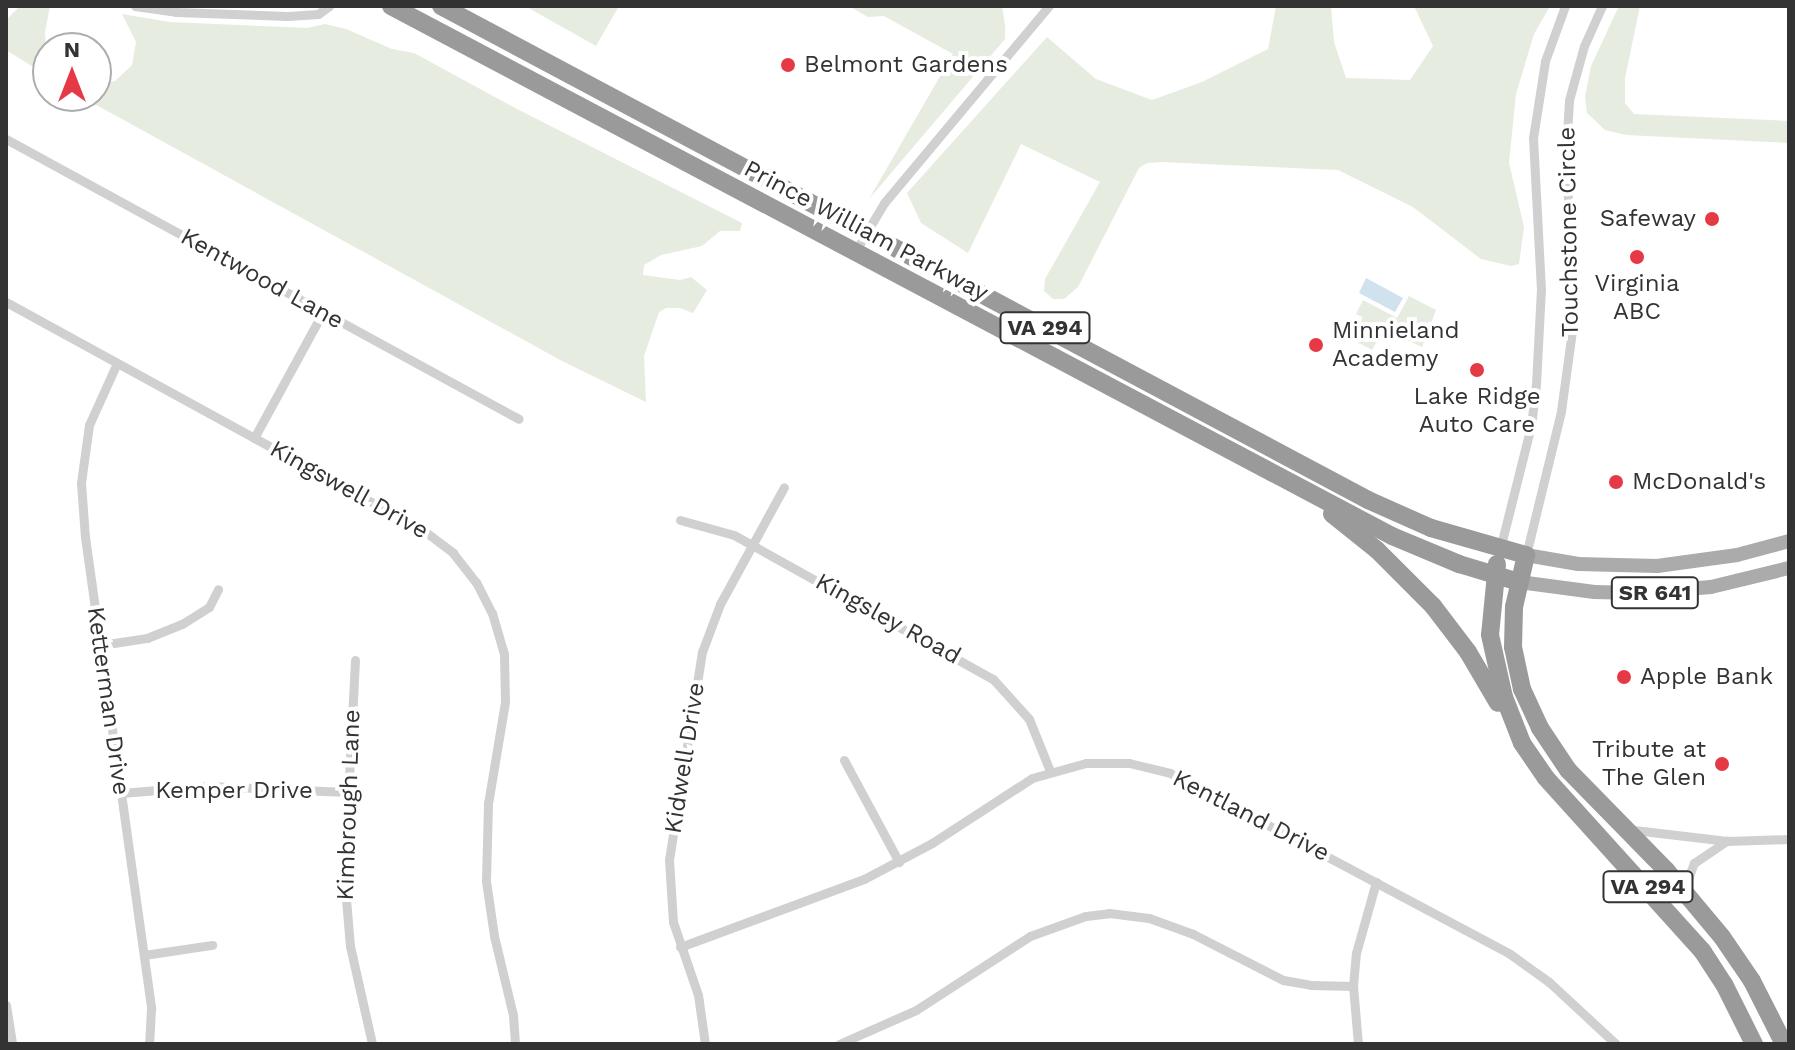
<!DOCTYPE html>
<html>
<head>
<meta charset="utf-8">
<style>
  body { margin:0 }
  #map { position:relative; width:1795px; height:1050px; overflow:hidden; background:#fff; font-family:"Work Sans",sans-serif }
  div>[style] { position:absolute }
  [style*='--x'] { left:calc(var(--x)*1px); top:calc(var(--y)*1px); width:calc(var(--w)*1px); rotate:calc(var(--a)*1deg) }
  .green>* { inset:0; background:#e6ecdf }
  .water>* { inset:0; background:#cfe2ee }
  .street>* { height:9px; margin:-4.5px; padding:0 4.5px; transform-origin:4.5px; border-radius:4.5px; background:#d0d0d0 }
  .primary>* { height:14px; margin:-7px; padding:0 7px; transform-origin:7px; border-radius:7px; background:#ababab }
  .highway>* { height:18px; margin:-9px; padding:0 9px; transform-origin:9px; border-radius:9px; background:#9a9a9a }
  .dots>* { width:22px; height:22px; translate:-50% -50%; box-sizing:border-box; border:4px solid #fff; border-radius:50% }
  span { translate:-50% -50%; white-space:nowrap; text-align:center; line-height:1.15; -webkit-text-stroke:8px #fff; paint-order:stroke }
  .shield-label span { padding:2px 6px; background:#fff; border:2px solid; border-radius:6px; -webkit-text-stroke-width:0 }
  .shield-label { font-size:22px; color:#333; font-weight:700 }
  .poi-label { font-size:24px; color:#333 }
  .left { translate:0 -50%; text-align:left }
  .right { translate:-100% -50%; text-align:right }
  .street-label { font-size:24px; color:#333 }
  .frame { position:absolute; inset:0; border:8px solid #333; pointer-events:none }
  .north { position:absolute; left:32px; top:32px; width:80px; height:80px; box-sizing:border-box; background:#fff; border:2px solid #adadad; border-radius:50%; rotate:0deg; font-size:22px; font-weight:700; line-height:32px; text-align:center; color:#333 }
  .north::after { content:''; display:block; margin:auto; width:28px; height:36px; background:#e63946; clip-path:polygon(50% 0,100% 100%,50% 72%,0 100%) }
</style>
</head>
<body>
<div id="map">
  <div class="green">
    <div style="clip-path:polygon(20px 6px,50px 6px,45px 32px,48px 76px,6px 50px,6px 20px)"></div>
    <div style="clip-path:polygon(525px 6px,619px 6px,596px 46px)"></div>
    <div style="clip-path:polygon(849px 6px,1002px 6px,1005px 25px,1005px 39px,869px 199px,953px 54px,884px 16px,868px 17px)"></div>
    <div style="clip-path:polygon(1276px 6px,1331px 6px,1334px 42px,1346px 78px,1410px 80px,1433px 46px,1414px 6px,1550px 6px,1534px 34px,1516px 94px,1509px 163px,1524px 227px,1519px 264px,1511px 266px,1481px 259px,1413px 207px,1338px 170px,1163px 162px,1147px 163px,1139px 168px,1078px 287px,1064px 299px,1053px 299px,1044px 291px,1045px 279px,1100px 182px,1021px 144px,968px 253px,921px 223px,907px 193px,1047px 37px,1096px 79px,1152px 100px,1202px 82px,1268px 49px)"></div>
    <div style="clip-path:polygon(1619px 6px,1640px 6px,1625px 78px,1625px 103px,1634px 114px,1789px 121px,1789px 143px,1626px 135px,1605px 130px,1587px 113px,1585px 97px,1591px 66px)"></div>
    <div style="clip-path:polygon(122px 14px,170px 22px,307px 28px,325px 24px,346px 29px,392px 49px,414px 53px,517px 109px,742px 223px,740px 231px,720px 231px,702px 246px,661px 255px,644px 265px,643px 275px,680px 280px,691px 277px,707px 290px,693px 313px,680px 308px,666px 308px,659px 312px,644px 356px,646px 402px,562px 361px,80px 96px,96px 96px,96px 85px,115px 81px,132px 65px,136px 42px)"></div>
    <div style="clip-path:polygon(1409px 296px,1436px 310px,1422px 347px,1390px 332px,1392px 328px,1386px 325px,1372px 350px,1348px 337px,1350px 332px,1356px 334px,1361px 323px,1362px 317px,1356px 314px,1363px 300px,1397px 318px)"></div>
  </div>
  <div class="water">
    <div style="clip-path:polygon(1366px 278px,1403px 298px,1395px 312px,1359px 293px)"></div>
  </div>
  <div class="street">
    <div style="--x:135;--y:6;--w:41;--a:8.3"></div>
    <div style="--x:176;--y:12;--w:112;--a:2"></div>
    <div style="--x:288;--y:16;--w:30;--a:-4"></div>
    <div style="--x:318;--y:14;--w:14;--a:-36"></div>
    <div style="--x:6;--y:139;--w:584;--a:28.63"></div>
    <div style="--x:855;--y:252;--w:57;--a:-59.4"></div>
    <div style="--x:884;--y:203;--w:257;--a:-50.1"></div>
    <div style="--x:6;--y:302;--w:475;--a:28.7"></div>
    <div style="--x:423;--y:530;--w:38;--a:37"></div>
    <div style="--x:453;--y:553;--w:37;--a:52"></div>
    <div style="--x:476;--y:582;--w:35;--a:63"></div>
    <div style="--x:492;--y:613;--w:43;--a:73.7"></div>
    <div style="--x:504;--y:654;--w:48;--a:88.8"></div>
    <div style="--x:505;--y:702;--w:103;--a:99.5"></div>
    <div style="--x:488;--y:804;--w:77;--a:91.5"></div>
    <div style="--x:486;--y:881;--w:56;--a:81.7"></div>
    <div style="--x:494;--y:936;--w:81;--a:76.5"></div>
    <div style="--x:513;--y:1015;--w:29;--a:86"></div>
    <div style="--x:117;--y:363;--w:68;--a:114.3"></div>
    <div style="--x:89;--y:425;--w:59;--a:97.9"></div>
    <div style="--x:81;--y:483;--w:54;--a:85.8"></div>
    <div style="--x:85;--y:537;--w:476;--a:82"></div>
    <div style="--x:151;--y:1008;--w:36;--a:93"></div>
    <div style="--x:254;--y:438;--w:144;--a:-61.3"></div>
    <div style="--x:680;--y:520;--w:56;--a:15.5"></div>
    <div style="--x:734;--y:535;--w:296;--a:29.1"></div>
    <div style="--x:993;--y:679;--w:54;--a:48"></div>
    <div style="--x:1029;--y:719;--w:56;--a:68"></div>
    <div style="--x:1500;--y:549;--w:127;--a:-75.9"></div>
    <div style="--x:1531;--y:426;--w:42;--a:-83.2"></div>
    <div style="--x:1536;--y:384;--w:94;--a:-87"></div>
    <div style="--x:1541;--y:290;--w:152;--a:-93"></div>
    <div style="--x:1533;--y:138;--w:78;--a:-81.1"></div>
    <div style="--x:1545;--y:61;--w:59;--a:-70"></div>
    <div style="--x:1526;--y:555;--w:148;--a:-76.3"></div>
    <div style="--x:1561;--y:411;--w:89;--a:-82.2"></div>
    <div style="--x:1573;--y:323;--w:76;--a:-90"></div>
    <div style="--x:1573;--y:247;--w:77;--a:-95.9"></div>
    <div style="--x:1565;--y:170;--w:70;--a:-86.7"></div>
    <div style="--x:1569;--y:100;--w:56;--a:-74.5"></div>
    <div style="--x:1584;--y:46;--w:44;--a:-65.8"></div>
    <div style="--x:101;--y:645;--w:47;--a:-8.7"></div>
    <div style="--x:147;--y:638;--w:38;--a:-22"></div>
    <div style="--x:182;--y:624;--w:32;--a:-32"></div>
    <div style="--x:209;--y:607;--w:20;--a:-63"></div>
    <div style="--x:355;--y:660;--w:215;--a:92.9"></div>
    <div style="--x:344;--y:875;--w:71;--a:85.2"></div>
    <div style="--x:350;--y:946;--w:100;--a:77.3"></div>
    <div style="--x:844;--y:760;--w:116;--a:61.7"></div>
    <div style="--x:121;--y:793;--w:86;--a:-4.7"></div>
    <div style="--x:207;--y:786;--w:140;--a:2.5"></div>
    <div style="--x:1634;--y:830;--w:94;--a:6.7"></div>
    <div style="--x:1727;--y:841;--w:62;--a:-1.8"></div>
    <div style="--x:1684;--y:890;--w:29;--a:-70"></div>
    <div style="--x:1694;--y:863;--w:40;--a:-34"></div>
    <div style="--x:680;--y:947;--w:196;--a:-20.3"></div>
    <div style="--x:864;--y:879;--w:77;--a:-27.9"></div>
    <div style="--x:932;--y:843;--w:119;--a:-33"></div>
    <div style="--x:1032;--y:778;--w:56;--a:-15.5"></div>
    <div style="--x:1086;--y:763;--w:43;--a:0"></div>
    <div style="--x:1129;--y:763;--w:42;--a:13.7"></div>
    <div style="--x:1170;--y:773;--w:385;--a:28"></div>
    <div style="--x:1510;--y:954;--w:48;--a:35.7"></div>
    <div style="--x:1549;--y:982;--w:91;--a:42.8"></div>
    <div style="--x:144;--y:955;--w:69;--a:-8.4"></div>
    <div style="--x:6;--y:1005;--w:39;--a:81"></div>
    <div style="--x:705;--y:1044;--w:49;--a:-98.1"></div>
    <div style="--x:698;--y:995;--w:77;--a:-108.9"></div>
    <div style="--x:673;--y:922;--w:62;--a:-93.7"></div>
    <div style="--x:669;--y:860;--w:211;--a:-81"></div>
    <div style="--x:702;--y:652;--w:51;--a:-69.4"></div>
    <div style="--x:720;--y:604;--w:133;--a:-61.3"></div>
    <div style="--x:839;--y:1044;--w:84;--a:-23.8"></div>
    <div style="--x:916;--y:1010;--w:136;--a:-33"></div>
    <div style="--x:1030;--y:936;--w:59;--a:-19.7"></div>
    <div style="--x:1086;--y:916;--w:23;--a:-7"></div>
    <div style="--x:1109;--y:913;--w:40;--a:7.1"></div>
    <div style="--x:1149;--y:918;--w:47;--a:20"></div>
    <div style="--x:1193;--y:934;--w:101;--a:27.1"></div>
    <div style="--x:1283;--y:980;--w:27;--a:10"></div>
    <div style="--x:1310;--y:985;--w:43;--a:1.3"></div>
    <div style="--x:1358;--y:1044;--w:58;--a:-94.9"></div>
    <div style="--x:1353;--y:986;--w:33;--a:-85"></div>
    <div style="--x:1356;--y:953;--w:74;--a:-74.3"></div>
  </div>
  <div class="primary">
    <div style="--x:1526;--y:555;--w:53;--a:9.8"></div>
    <div style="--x:1578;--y:564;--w:79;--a:1.5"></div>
    <div style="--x:1657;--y:566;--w:81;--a:-7.8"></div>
    <div style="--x:1737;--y:555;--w:54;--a:-15.1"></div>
    <div style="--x:1519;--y:582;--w:76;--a:7.6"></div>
    <div style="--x:1594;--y:592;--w:44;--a:1.3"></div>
    <div style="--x:1638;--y:593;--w:73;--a:-4.7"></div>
    <div style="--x:1711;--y:587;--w:80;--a:-13.7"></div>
  </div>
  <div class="highway">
    <div style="--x:391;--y:6;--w:1133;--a:27.9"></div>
    <div style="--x:1392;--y:536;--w:73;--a:22.7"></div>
    <div style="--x:1459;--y:564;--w:63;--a:16.7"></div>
    <div style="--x:441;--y:6;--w:1050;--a:28.05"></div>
    <div style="--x:1368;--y:500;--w:69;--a:24"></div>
    <div style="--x:1431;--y:528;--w:99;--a:15.9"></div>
    <div style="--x:1526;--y:555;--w:53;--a:103"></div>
    <div style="--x:1514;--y:607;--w:40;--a:91.4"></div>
    <div style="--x:1513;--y:647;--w:43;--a:77.9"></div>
    <div style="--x:1522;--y:689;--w:43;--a:65.2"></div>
    <div style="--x:1540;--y:728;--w:50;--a:56.3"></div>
    <div style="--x:1568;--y:770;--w:140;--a:45.6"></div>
    <div style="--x:1666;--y:870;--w:87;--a:50.1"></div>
    <div style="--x:1722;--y:937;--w:53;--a:55.7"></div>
    <div style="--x:1752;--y:981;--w:71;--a:63.1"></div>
    <div style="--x:1332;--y:514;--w:58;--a:38.7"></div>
    <div style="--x:1377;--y:550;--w:79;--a:45"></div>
    <div style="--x:1433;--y:606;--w:58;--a:52.7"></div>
    <div style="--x:1468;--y:652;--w:59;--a:59.5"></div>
    <div style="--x:1497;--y:564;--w:71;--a:95.6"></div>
    <div style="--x:1490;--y:635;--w:64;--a:77.3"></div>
    <div style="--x:1504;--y:697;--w:49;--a:68.6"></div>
    <div style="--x:1522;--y:743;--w:42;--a:55.6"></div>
    <div style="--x:1546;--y:778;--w:234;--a:47.9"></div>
    <div style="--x:1703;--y:952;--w:38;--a:57"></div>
    <div style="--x:1724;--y:984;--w:67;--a:63.4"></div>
  </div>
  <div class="dots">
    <div style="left:788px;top:65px;background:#e63946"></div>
    <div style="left:1712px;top:219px;background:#e63946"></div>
    <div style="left:1637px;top:257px;background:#e63946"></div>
    <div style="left:1316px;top:345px;background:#e63946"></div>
    <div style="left:1477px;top:370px;background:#e63946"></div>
    <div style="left:1616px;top:482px;background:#e63946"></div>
    <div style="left:1624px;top:677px;background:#e63946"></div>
    <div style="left:1722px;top:764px;background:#e63946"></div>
  </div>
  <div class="shield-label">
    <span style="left:1045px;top:328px">VA 294</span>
    <span style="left:1655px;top:593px">SR 641</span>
    <span style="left:1648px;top:887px">VA 294</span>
  </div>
  <div class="poi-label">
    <span class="left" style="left:804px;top:65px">Belmont Gardens</span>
    <span class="right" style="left:1696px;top:219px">Safeway</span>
    <span style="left:1637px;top:298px">Virginia<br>ABC</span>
    <span class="left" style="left:1332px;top:345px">Minnieland<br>Academy</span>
    <span style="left:1477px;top:411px">Lake Ridge<br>Auto Care</span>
    <span class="left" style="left:1632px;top:482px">McDonald's</span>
    <span class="left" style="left:1640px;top:677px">Apple Bank</span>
    <span class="right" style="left:1706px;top:764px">Tribute at<br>The Glen</span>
  </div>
  <div class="street-label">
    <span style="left:866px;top:231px;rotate:28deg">Prince William Parkway</span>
    <span style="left:1569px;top:232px;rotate:-91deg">Touchstone Circle</span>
    <span style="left:262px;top:279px;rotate:29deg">Kentwood Lane</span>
    <span style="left:349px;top:490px;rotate:29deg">Kingswell Drive</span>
    <span style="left:888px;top:619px;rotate:29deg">Kingsley Road</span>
    <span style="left:108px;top:701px;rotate:82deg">Ketterman Drive</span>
    <span style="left:685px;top:758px;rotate:-81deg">Kidwell Drive</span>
    <span style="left:234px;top:791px">Kemper Drive</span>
    <span style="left:349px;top:805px;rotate:-88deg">Kimbrough Lane</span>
    <span style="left:1251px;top:816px;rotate:27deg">Kentland Drive</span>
  </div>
  <div class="frame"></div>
  <div class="north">N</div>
</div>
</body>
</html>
